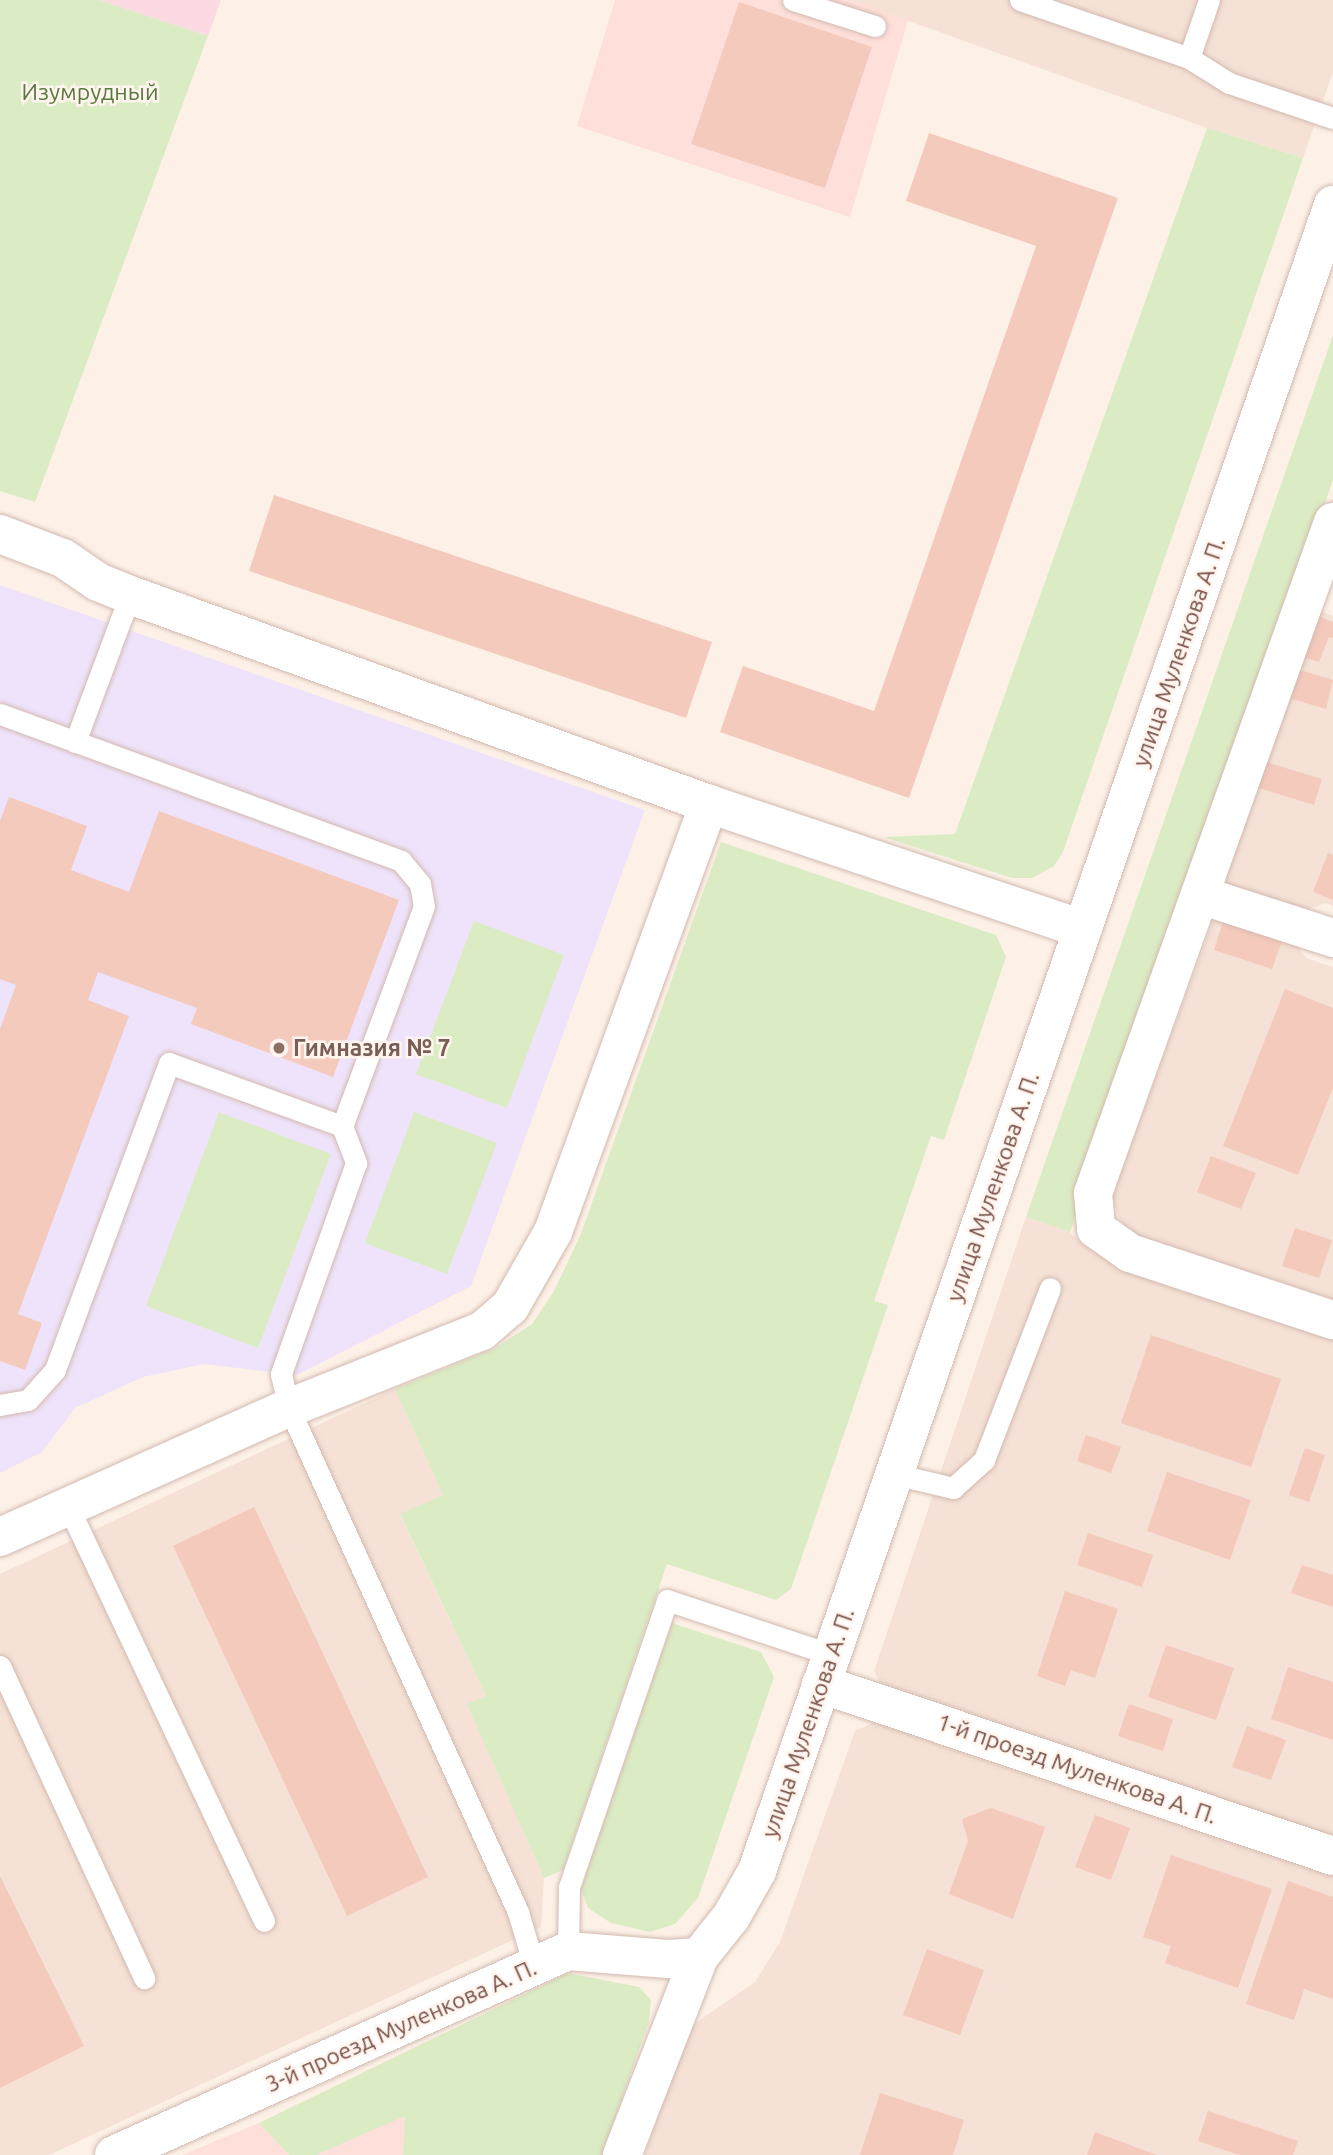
<!DOCTYPE html>
<html>
<head>
<meta charset="utf-8">
<style>
  body { margin:0 }
  #map { position:relative; width:1333px; height:2155px; overflow:hidden; background:#fdf1e7; font-family:Ubuntu,sans-serif }
  div>[style] { position:absolute }
  [style*='--x'] { left:calc(var(--x)*1px); top:calc(var(--y)*1px); width:calc(var(--w)*1px); rotate:calc(var(--a)*1deg) }
  .residential>* { inset:0; background:#f5e1d5 }
  .commercial>* { inset:0; background:#fedfda }
  .education>* { inset:0; background:#eee3fa }
  .medical>* { inset:0; background:#fbdae4 }
  .green>* { inset:0; background:#dbecc4 }
  .building>* { inset:0; background:#f4cabd }
  .roads { filter:drop-shadow(0 0 2px #d2b9af) drop-shadow(0 0 2px #d2b9af) }
  .lane>* { height:21px; margin:-10.5px; padding:0 10.5px; transform-origin:10.5px; border-radius:10.5px; background:#fff }
  .street>* { height:38px; margin:-19px; padding:0 19px; transform-origin:19px; border-radius:19px; background:#fff }
  .dots>* { width:19px; height:19px; translate:-50% -50%; box-sizing:border-box; border:4px solid #fff5ee; border-radius:50% }
  span { translate:-50% -50%; white-space:nowrap; text-align:center; line-height:1.15; -webkit-text-stroke:5px #fff5ee; paint-order:stroke }
  .park-label { font-size:23px; color:#59793f }
  .street-label { font-size:23px; color:#78524a }
  .education-label { font-size:23px; color:#785e54; font-weight:700 }
  .left { translate:0 -50%; text-align:left }
</style>
</head>
<body>
<div id="map">
  <div class="residential">
    <div style="clip-path:polygon(850px 0,1333px 0,1333px 72px,1303px 158px,1207px 128px)"></div>
    <div style="clip-path:polygon(1314px 609px,1333px 616px,1333px 906px,1326px 903px,1293px 914px,1228px 888px,1226px 877px)"></div>
    <div style="clip-path:polygon(1215px 916px,1289px 936px,1306px 958px,1333px 967px,1333px 1299px,1134px 1235px,1119px 1218px,1112px 1197px)"></div>
    <div style="clip-path:polygon(1026px 1217px,1070px 1232px,1084px 1246px,1123px 1267px,1333px 1339px,1333px 1839px,881px 1684px,874px 1671px)"></div>
    <div style="clip-path:polygon(395px 1389px,443px 1495px,400px 1515px,486px 1696px,468px 1705px,544px 1878px,541px 1927px,49px 2155px,0 2155px,0 1574px)"></div>
    <div style="clip-path:polygon(879px 1720px,1333px 1869px,1333px 2155px,645px 2155px,687px 2029px,755px 1982px,780px 1942px,855px 1731px)"></div>
  </div>
  <div class="commercial">
    <div style="clip-path:polygon(615px 0,850px 0,908px 20px,850px 217px,577px 126px)"></div>
    <div style="clip-path:polygon(406px 2115px,403px 2155px,316px 2155px)"></div>
    <div style="clip-path:polygon(259px 2123px,289px 2155px,182px 2155px)"></div>
  </div>
  <div class="education">
    <div style="clip-path:polygon(0 585px,645px 810px,471px 1286px,297px 1375px,204px 1364px,143px 1377px,75px 1408px,42px 1452px,0 1473px)"></div>
  </div>
  <div class="medical">
    <div style="clip-path:polygon(99px 0,221px 0,208px 36px)"></div>
  </div>
  <div class="green">
    <div style="clip-path:polygon(0 0,99px 0,208px 36px,35px 502px,0 491px)"></div>
    <div style="clip-path:polygon(1207px 128px,1303px 158px,1063px 852px,1054px 866px,1032px 878px,1012px 878px,883px 837px,955px 834px)"></div>
    <div style="clip-path:polygon(1333px 335px,1333px 480px,1070px 1232px,1026px 1217px)"></div>
    <div style="clip-path:polygon(721px 842px,996px 935px,1006px 957px,944px 1140px,931px 1136px,874px 1301px,888px 1305px,791px 1589px,776px 1600px,667px 1564px,563px 1870px,544px 1878px,467px 1704px,486px 1696px,400px 1514px,443px 1495px,395px 1389px,495px 1348px,532px 1324px,554px 1291px,580px 1236px)"></div>
    <div style="clip-path:polygon(474px 921px,564px 955px,507px 1108px,416px 1074px)"></div>
    <div style="clip-path:polygon(219px 1112px,331px 1154px,258px 1348px,146px 1306px)"></div>
    <div style="clip-path:polygon(414px 1112px,497px 1143px,447px 1274px,365px 1243px)"></div>
    <div style="clip-path:polygon(672px 1623px,761px 1652px,774px 1677px,698px 1898px,675px 1924px,650px 1932px,611px 1923px,588px 1908px,581px 1889px)"></div>
    <div style="clip-path:polygon(568px 1973px,639px 1987px,651px 2000px,649px 2022px,602px 2155px,403px 2155px,405px 2116px,316px 2155px,289px 2155px,259px 2123px)"></div>
  </div>
  <div class="building">
    <div style="clip-path:polygon(739px 2px,872px 47px,825px 188px,691px 144px)"></div>
    <div style="clip-path:polygon(929px 133px,1118px 198px,909px 798px,720px 732px,743px 666px,874px 711px,1036px 246px,906px 201px)"></div>
    <div style="clip-path:polygon(274px 495px,712px 642px,686px 718px,249px 571px)"></div>
    <div style="clip-path:polygon(1318px 616px,1333px 622px,1333px 638px,1329px 637px,1319px 662px,1303px 657px)"></div>
    <div style="clip-path:polygon(1297px 669px,1333px 680px,1326px 709px,1289px 698px)"></div>
    <div style="clip-path:polygon(1266px 762px,1322px 779px,1314px 805px,1259px 788px)"></div>
    <div style="clip-path:polygon(9px 797px,87px 826px,71px 870px,129px 892px,159px 811px,399px 900px,333px 1077px,191px 1024px,197px 1008px,98px 972px,88px 1000px,129px 1016px,18px 1314px,42px 1323px,25px 1370px,0 1361px,0 1029px,16px 985px,0 979px,0 821px)"></div>
    <div style="clip-path:polygon(1328px 853px,1333px 855px,1333px 900px,1313px 892px)"></div>
    <div style="clip-path:polygon(1224px 918px,1283px 938px,1272px 969px,1214px 950px)"></div>
    <div style="clip-path:polygon(1285px 989px,1333px 1008px,1333px 1088px,1298px 1175px,1223px 1146px)"></div>
    <div style="clip-path:polygon(1211px 1156px,1256px 1173px,1241px 1209px,1197px 1192px)"></div>
    <div style="clip-path:polygon(1295px 1228px,1332px 1240px,1319px 1278px,1282px 1266px)"></div>
    <div style="clip-path:polygon(1151px 1335px,1281px 1379px,1251px 1467px,1121px 1423px)"></div>
    <div style="clip-path:polygon(1086px 1435px,1121px 1447px,1111px 1473px,1077px 1461px)"></div>
    <div style="clip-path:polygon(1305px 1448px,1325px 1455px,1309px 1502px,1289px 1495px)"></div>
    <div style="clip-path:polygon(1167px 1472px,1251px 1500px,1230px 1560px,1147px 1531px)"></div>
    <div style="clip-path:polygon(254px 1507px,428px 1877px,347px 1916px,173px 1546px)"></div>
    <div style="clip-path:polygon(1088px 1533px,1153px 1555px,1142px 1587px,1077px 1565px)"></div>
    <div style="clip-path:polygon(1302px 1565px,1333px 1575px,1333px 1607px,1291px 1593px)"></div>
    <div style="clip-path:polygon(1065px 1591px,1118px 1609px,1095px 1678px,1071px 1670px,1065px 1686px,1037px 1676px)"></div>
    <div style="clip-path:polygon(1166px 1645px,1234px 1668px,1216px 1720px,1148px 1697px)"></div>
    <div style="clip-path:polygon(1288px 1667px,1333px 1682px,1333px 1740px,1271px 1719px)"></div>
    <div style="clip-path:polygon(1129px 1704px,1173px 1719px,1163px 1751px,1118px 1736px)"></div>
    <div style="clip-path:polygon(1247px 1726px,1286px 1740px,1271px 1780px,1232px 1767px)"></div>
    <div style="clip-path:polygon(991px 1808px,1045px 1827px,1013px 1919px,949px 1894px,968px 1841px,962px 1819px)"></div>
    <div style="clip-path:polygon(1095px 1815px,1130px 1828px,1111px 1880px,1075px 1867px)"></div>
    <div style="clip-path:polygon(1171px 1855px,1272px 1889px,1238px 1988px,1165px 1963px,1171px 1946px,1143px 1937px)"></div>
    <div style="clip-path:polygon(0 1876px,84px 2046px,0 2088px)"></div>
    <div style="clip-path:polygon(1288px 1881px,1333px 1897px,1333px 1999px,1304px 1989px,1294px 2020px,1246px 2004px)"></div>
    <div style="clip-path:polygon(927px 1949px,984px 1970px,960px 2035px,903px 2015px)"></div>
    <div style="clip-path:polygon(880px 2093px,964px 2120px,953px 2155px,860px 2155px)"></div>
    <div style="clip-path:polygon(1208px 2111px,1298px 2141px,1293px 2155px,1239px 2155px,1198px 2141px)"></div>
    <div style="clip-path:polygon(1095px 2132px,1157px 2155px,1087px 2155px)"></div>
  </div>
  <div class="roads">
    <div class="lane">
      <div style="--x:793;--y:0;--w:86;--a:17.6"></div>
      <div style="--x:1020;--y:0;--w:179;--a:18.9"></div>
      <div style="--x:1189;--y:58;--w:61;--a:-71"></div>
      <div style="--x:1189;--y:58;--w:47;--a:32"></div>
      <div style="--x:1229;--y:83;--w:110;--a:18.6"></div>
      <div style="--x:0;--y:714;--w:427;--a:20.1"></div>
      <div style="--x:401;--y:861;--w:30;--a:50"></div>
      <div style="--x:420;--y:884;--w:22;--a:80"></div>
      <div style="--x:424;--y:906;--w:235;--a:110.4"></div>
      <div style="--x:342;--y:1126;--w:184;--a:-160"></div>
      <div style="--x:169;--y:1063;--w:327;--a:110.4"></div>
      <div style="--x:55;--y:1370;--w:40;--a:132"></div>
      <div style="--x:28;--y:1400;--w:28;--a:170"></div>
      <div style="--x:75;--y:742;--w:157;--a:-69.5"></div>
      <div style="--x:342;--y:1126;--w:40;--a:69"></div>
      <div style="--x:356;--y:1163;--w:224;--a:109.6"></div>
      <div style="--x:281;--y:1374;--w:35;--a:77"></div>
      <div style="--x:289;--y:1408;--w:554;--a:65.56"></div>
      <div style="--x:518;--y:1912;--w:56;--a:73.5"></div>
      <div style="--x:894;--y:1474;--w:61;--a:13.3"></div>
      <div style="--x:953;--y:1488;--w:42;--a:-42.1"></div>
      <div style="--x:984;--y:1460;--w:184;--a:-69"></div>
      <div style="--x:67;--y:1504;--w:461;--a:64.7"></div>
      <div style="--x:0;--y:1666;--w:344;--a:65.2"></div>
      <div style="--x:568;--y:1951;--w:64;--a:-89.1"></div>
      <div style="--x:569;--y:1887;--w:303;--a:-71.1"></div>
      <div style="--x:667;--y:1600;--w:174;--a:18.4"></div>
    </div>
    <div class="street">
      <div style="--x:1333;--y:522;--w:713;--a:109.68"></div>
      <div style="--x:1093;--y:1193;--w:36;--a:85"></div>
      <div style="--x:1096;--y:1229;--w:42;--a:35.2"></div>
      <div style="--x:1130;--y:1253;--w:214;--a:18.3"></div>
      <div style="--x:0;--y:534;--w:67;--a:20.9"></div>
      <div style="--x:63;--y:558;--w:42;--a:34.4"></div>
      <div style="--x:98;--y:582;--w:35;--a:22"></div>
      <div style="--x:130;--y:595;--w:616;--a:19.85"></div>
      <div style="--x:1200;--y:895;--w:140;--a:17.9"></div>
      <div style="--x:0;--y:1537;--w:316;--a:-24.1"></div>
      <div style="--x:289;--y:1408;--w:208;--a:-21.8"></div>
      <div style="--x:482;--y:1331;--w:37;--a:-41"></div>
      <div style="--x:510;--y:1307;--w:86;--a:-60.2"></div>
      <div style="--x:553;--y:1232;--w:456;--a:-70"></div>
      <div style="--x:709;--y:804;--w:394;--a:18.5"></div>
      <div style="--x:821;--y:1684;--w:540;--a:18.57"></div>
      <div style="--x:114;--y:2155;--w:498;--a:-24.2"></div>
      <div style="--x:568;--y:1951;--w:100;--a:4.6"></div>
      <div style="--x:668;--y:1959;--w:31;--a:-4"></div>
      <div style="--x:622;--y:2155;--w:212;--a:-68.7"></div>
      <div style="--x:699;--y:1957;--w:51;--a:-51.3"></div>
      <div style="--x:731;--y:1917;--w:53;--a:-60.5"></div>
      <div style="--x:757;--y:1871;--w:1763;--a:-70.93"></div>
    </div>
  </div>
  <div class="dots">
    <div style="left:279px;top:1048px;background:#8d6e63"></div>
  </div>
  <div class="park-label">
    <span style="left:90px;top:92px">Изумрудный</span>
  </div>
  <div class="street-label">
    <span style="left:1179px;top:652px;rotate:-71deg">улица Муленкова А. П.</span>
    <span style="left:993px;top:1187px;rotate:-71deg">улица Муленкова А. П.</span>
    <span style="left:808px;top:1723px;rotate:-71deg">улица Муленкова А. П.</span>
    <span style="left:1077px;top:1769px;rotate:19deg">1-й проезд Муленкова А. П.</span>
    <span style="left:401px;top:2026px;rotate:-24deg">3-й проезд Муленкова А. П.</span>
  </div>
  <div class="education-label">
    <span class="left" style="left:293px;top:1048px">Гимназия № 7</span>
  </div>
</div>
</body>
</html>
